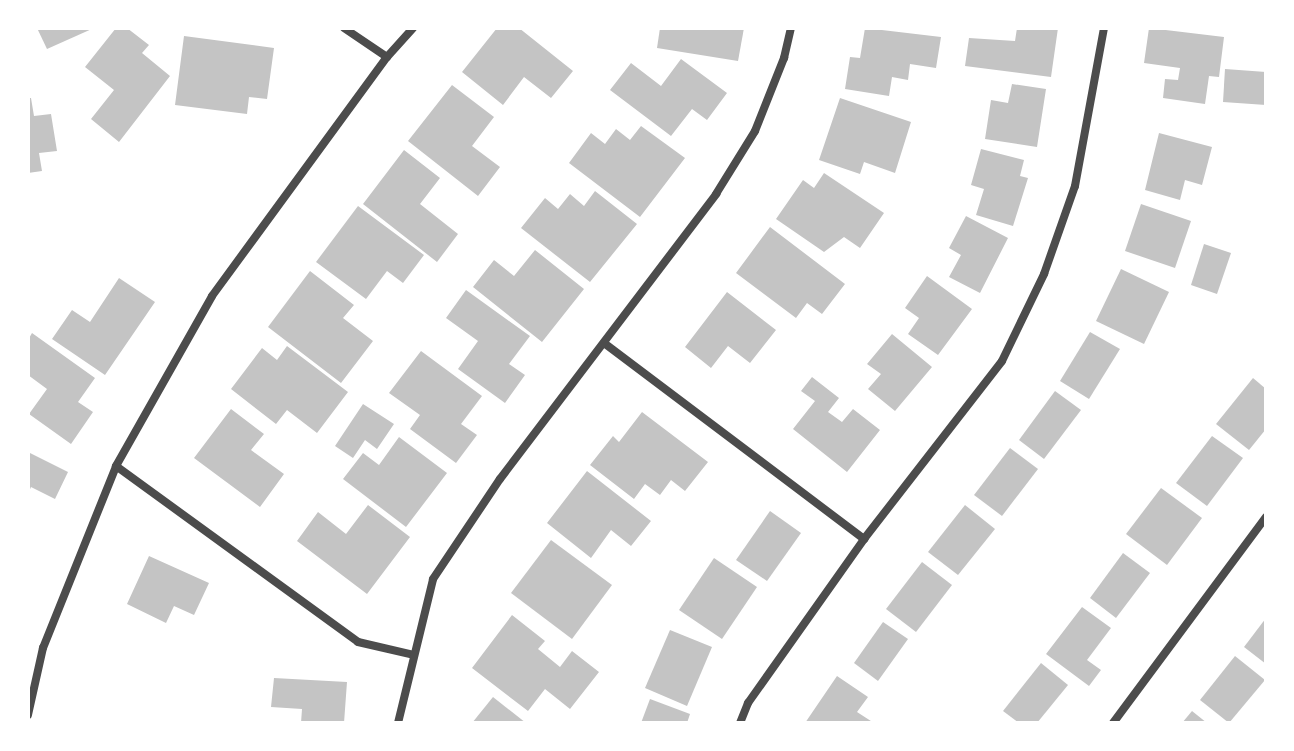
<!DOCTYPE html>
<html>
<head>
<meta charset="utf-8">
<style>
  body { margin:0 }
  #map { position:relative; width:1294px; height:751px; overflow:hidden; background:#fff; font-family:"Titillium Web",sans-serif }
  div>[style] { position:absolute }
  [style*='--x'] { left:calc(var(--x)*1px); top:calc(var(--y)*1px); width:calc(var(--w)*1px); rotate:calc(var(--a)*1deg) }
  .building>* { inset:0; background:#c4c4c4 }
  .minor>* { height:8px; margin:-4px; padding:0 4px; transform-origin:4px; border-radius:4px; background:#4c4c4c }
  span { translate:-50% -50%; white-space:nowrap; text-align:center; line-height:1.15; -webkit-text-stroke:8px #fff; paint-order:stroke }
  .frame { position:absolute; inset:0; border:30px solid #fff; pointer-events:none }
</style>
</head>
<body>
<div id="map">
  <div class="building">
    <div style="clip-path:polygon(37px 28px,94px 28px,47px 49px)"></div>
    <div style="clip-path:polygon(116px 28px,127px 28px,149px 45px,142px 53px,170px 76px,119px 142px,91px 119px,114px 90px,85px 67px)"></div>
    <div style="clip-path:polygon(497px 28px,519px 28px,573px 71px,551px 98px,524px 77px,503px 105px,462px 72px)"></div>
    <div style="clip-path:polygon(660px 28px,744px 28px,738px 61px,657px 48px)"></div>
    <div style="clip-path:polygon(865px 28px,941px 37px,936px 68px,910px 64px,908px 80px,892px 77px,889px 96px,845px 89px,850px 57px,860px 58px)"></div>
    <div style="clip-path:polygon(1017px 28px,1058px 28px,1051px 77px,965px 66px,969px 38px,1015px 41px)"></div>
    <div style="clip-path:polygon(1149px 28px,1224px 37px,1219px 77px,1209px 76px,1205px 104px,1163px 98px,1165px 79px,1178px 80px,1180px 68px,1144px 63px)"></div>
    <div style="clip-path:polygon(184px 36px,274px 48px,267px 99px,249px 97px,247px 114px,175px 105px)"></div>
    <div style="clip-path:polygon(681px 59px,727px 93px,707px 120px,692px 109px,671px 136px,610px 90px,631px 63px,661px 86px)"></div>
    <div style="clip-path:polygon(1225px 69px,1266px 72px,1266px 105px,1223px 102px)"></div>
    <div style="clip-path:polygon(1012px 84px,1046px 89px,1037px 147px,985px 139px,991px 100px,1008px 103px)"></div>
    <div style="clip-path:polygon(452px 85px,494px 117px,472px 146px,500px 167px,478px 196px,408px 141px)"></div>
    <div style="clip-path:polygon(28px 98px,31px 98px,34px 116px,51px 114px,57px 151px,39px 153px,42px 171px,28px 173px)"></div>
    <div style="clip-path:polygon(840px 98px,911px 122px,895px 173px,864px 162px,860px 174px,819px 160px)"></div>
    <div style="clip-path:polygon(641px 126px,685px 158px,640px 217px,569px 163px,591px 133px,605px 144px,616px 129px,630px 140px)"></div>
    <div style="clip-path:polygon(1159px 133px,1212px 147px,1202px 185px,1185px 180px,1180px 200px,1145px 190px)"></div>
    <div style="clip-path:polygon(981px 149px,1024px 160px,1020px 176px,1028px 178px,1013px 226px,976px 215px,984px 189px,971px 185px)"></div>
    <div style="clip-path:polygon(404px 150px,440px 178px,420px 204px,458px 234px,437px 262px,363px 204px)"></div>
    <div style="clip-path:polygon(824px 173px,884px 213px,860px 248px,844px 237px,824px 252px,776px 219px,803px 180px,814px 188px)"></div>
    <div style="clip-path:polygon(595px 191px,637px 224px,590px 282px,521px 228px,545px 198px,558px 209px,570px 194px,584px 206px)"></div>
    <div style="clip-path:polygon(1141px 204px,1191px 221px,1175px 268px,1125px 251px)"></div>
    <div style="clip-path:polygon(358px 206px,424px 255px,403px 283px,387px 271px,366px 299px,316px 262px)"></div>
    <div style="clip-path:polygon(966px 216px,1008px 238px,980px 293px,949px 277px,961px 255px,949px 248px)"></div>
    <div style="clip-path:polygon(770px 227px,845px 284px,822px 314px,807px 303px,796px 318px,736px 273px)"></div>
    <div style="clip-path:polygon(1204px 244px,1231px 253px,1217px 294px,1191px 285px)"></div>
    <div style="clip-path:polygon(535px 250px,584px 289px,542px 342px,473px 287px,494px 260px,514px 276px)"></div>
    <div style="clip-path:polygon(1121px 269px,1169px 292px,1144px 344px,1096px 321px)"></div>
    <div style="clip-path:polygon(310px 271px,354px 305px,343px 318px,373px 341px,341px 383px,268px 327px)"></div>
    <div style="clip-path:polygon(927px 276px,972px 309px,938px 355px,908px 334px,919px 318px,905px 308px)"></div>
    <div style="clip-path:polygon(119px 278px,155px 302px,105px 375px,52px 339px,72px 310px,90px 322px)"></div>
    <div style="clip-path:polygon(466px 290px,530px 336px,509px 364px,525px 375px,505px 403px,458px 369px,478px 341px,446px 318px)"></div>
    <div style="clip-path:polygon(727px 292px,776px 330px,750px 363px,728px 346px,711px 368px,685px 347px)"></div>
    <div style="clip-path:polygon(1090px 332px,1120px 349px,1089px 399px,1060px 381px)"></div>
    <div style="clip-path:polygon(32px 333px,95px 378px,78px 402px,93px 412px,71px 444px,29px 414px,47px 389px,28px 375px,28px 340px)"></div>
    <div style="clip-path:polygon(892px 334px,932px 367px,895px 411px,868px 389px,881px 374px,867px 364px)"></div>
    <div style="clip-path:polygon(287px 346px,348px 392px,317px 433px,287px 410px,276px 424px,231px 389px,262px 348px,277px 360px)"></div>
    <div style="clip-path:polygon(421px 351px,482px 396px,461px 424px,477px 435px,456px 463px,410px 429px,420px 415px,389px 393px)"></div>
    <div style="clip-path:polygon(812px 377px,839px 398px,828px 412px,842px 422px,853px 409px,880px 430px,847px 472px,793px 429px,815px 401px,801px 391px)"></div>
    <div style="clip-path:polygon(1253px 378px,1266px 389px,1266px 429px,1249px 450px,1216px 424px)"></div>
    <div style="clip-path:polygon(1055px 391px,1081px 410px,1044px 459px,1019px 440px)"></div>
    <div style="clip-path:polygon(363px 404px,394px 424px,377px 449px,365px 440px,353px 458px,335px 446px)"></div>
    <div style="clip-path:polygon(231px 409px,264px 434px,251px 450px,284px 474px,260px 507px,194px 458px)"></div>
    <div style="clip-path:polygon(642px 412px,708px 462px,685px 491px,671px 480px,660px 495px,645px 484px,634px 499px,590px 465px,613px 436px,619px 442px)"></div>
    <div style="clip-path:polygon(1212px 436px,1243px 458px,1207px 506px,1176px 483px)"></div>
    <div style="clip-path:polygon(399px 437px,447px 473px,406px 527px,343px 479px,363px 453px,379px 465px)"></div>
    <div style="clip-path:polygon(1010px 448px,1038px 469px,1002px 516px,974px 495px)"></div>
    <div style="clip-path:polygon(28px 452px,68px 472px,55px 499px,31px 487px,28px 494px)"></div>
    <div style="clip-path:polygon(587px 471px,651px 521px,631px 546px,611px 530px,591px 558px,547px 523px)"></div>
    <div style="clip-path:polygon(1161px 488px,1202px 518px,1167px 565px,1126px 534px)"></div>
    <div style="clip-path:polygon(368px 505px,410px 537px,367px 594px,297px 541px,318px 512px,346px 534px)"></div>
    <div style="clip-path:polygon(965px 505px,995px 529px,958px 575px,928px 552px)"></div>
    <div style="clip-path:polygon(770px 511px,801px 533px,767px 581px,736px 560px)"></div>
    <div style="clip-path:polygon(551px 540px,612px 585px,572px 639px,511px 593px)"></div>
    <div style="clip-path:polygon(1123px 553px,1150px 573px,1116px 618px,1090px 598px)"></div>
    <div style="clip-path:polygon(149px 556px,209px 583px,194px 615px,174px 606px,166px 623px,127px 604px)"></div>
    <div style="clip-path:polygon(714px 558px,757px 587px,722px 639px,679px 610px)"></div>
    <div style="clip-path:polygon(922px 562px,952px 585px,916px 632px,886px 609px)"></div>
    <div style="clip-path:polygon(1082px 607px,1111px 628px,1087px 660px,1101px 670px,1089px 686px,1046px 654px)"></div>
    <div style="clip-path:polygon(512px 615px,545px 641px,538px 649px,560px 667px,572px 651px,599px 672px,570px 709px,545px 689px,528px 711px,472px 668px)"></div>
    <div style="clip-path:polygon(1266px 618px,1266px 664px,1244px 647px)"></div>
    <div style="clip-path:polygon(883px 622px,908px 639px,878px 681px,854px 663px)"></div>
    <div style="clip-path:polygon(670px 630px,712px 647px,687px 706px,645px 688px)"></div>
    <div style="clip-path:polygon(1235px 656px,1265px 680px,1229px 723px,1200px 700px)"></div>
    <div style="clip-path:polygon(1041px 663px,1068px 685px,1037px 723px,1019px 723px,1003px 711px)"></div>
    <div style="clip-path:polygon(837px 676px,868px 697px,857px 712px,874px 723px,805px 723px)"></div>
    <div style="clip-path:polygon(274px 678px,347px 682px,344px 723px,301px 723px,302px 709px,271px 707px)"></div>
    <div style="clip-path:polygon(493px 697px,526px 723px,472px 723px)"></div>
    <div style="clip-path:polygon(650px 699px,690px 714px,687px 723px,641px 723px)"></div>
    <div style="clip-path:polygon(1192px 711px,1207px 723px,1182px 723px)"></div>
  </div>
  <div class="minor">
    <div style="--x:344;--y:28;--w:52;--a:34"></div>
    <div style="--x:604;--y:343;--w:326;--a:37"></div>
    <div style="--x:116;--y:466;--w:299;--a:36"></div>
    <div style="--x:358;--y:642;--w:57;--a:13.1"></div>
    <div style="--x:28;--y:715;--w:69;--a:-77.4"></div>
    <div style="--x:43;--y:648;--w:196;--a:-68.1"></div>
    <div style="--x:116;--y:466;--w:195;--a:-60.5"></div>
    <div style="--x:212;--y:296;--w:296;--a:-53.8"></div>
    <div style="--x:387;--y:57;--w:39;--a:-48"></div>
    <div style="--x:398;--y:723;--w:148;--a:-76.3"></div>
    <div style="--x:433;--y:579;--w:120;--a:-56.2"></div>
    <div style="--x:500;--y:479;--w:358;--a:-52.8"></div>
    <div style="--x:716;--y:194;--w:74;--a:-58.2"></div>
    <div style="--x:755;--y:131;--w:79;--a:-68.3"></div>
    <div style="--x:784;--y:58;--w:31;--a:-77"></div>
    <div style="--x:740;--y:723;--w:22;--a:-68"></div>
    <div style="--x:748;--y:703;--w:201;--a:-54.7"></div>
    <div style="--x:864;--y:539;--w:225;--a:-52.2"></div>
    <div style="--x:1002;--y:361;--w:97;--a:-64.2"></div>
    <div style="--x:1044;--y:274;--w:93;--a:-70.6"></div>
    <div style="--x:1075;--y:186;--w:161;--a:-79.6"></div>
    <div style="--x:1113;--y:723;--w:257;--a:-53.4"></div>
  </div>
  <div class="frame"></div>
</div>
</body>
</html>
